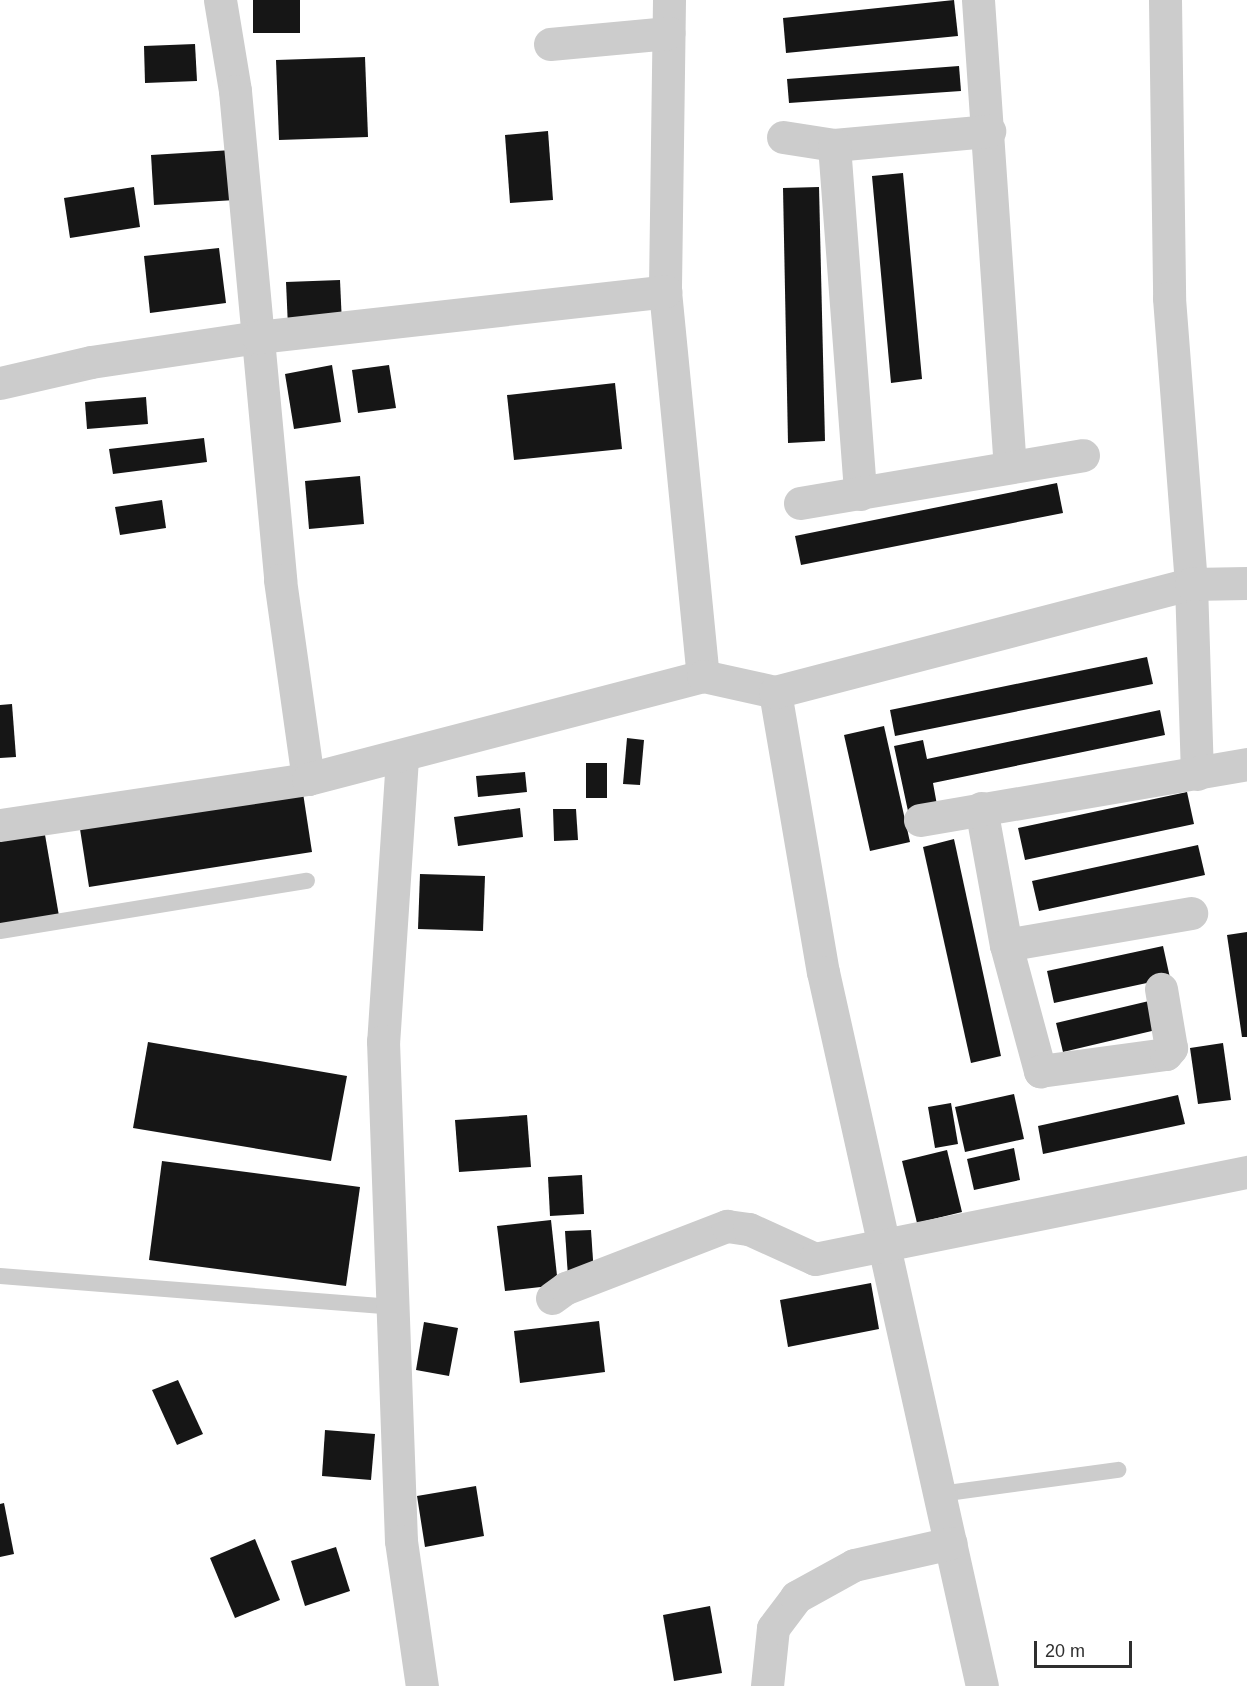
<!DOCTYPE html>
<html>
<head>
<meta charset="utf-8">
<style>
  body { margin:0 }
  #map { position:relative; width:1247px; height:1686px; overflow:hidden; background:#fff; font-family:Helvetica,sans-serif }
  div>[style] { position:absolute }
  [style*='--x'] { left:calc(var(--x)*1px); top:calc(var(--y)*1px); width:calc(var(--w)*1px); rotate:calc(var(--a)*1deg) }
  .building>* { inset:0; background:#161616 }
  .service>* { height:16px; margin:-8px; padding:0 8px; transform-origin:8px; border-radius:8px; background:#ccc }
  .minor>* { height:33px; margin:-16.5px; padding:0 16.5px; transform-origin:16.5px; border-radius:16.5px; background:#ccc }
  span { translate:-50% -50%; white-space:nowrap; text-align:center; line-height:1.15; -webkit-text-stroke:6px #fff; paint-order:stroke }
  .scale { position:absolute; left:1034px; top:1641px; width:98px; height:27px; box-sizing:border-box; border:3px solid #2f2f2f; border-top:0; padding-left:8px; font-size:18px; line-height:21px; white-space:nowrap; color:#2f2f2f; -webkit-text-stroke:4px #fff; paint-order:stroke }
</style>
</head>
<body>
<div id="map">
  <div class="building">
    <div style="clip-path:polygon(253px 0,300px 0,300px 33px,253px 33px)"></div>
    <div style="clip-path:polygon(954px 0,958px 36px,786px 53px,783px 18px)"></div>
    <div style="clip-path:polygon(195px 44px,197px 81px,145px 83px,144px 46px)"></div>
    <div style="clip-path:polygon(365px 57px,368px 137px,279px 140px,276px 60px)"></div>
    <div style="clip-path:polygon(959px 66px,961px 91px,789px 103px,787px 79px)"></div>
    <div style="clip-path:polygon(548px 131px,553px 200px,510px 203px,505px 135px)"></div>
    <div style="clip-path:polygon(232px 150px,235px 200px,154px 205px,151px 155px)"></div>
    <div style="clip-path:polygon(903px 173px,922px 379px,891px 383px,872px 176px)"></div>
    <div style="clip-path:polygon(134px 187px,140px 227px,70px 238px,64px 198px)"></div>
    <div style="clip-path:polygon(819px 187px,825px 441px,788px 443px,783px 188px)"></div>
    <div style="clip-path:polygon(219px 248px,226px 303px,150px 313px,144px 256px)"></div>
    <div style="clip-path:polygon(340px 280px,342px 324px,288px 327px,286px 282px)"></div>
    <div style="clip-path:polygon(332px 365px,341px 422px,294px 429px,285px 374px)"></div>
    <div style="clip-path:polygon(389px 365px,396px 408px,358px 413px,352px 370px)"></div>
    <div style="clip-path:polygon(615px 383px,622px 449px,514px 460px,507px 395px)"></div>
    <div style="clip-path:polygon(146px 397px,148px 424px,87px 429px,85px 402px)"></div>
    <div style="clip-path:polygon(204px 438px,207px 462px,113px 474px,109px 449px)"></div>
    <div style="clip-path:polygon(360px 476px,364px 524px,309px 529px,305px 481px)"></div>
    <div style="clip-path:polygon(1057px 483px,1063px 513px,801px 565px,795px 536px)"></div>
    <div style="clip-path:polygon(162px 500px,166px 528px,120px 535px,115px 507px)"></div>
    <div style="clip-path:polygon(1147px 657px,1153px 684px,895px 736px,890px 710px)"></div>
    <div style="clip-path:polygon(12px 704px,16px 757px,0 758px,0 705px)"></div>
    <div style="clip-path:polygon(1160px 710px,1165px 735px,933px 783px,937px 805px,908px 811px,894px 746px,923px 740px,927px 759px)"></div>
    <div style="clip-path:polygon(884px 726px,910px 842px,870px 851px,844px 735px)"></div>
    <div style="clip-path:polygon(627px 738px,644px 740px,640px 785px,623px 784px)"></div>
    <div style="clip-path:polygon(586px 763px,607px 763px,607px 798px,586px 798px)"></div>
    <div style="clip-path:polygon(525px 772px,527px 792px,478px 797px,476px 776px)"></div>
    <div style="clip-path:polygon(1187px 792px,1194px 824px,1025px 860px,1018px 828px)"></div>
    <div style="clip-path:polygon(303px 793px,312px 852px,89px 887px,80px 829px)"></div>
    <div style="clip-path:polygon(520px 808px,523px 837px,458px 846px,454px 817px)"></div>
    <div style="clip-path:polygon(553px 809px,576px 809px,578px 840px,554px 841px)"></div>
    <div style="clip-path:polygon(44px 829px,59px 916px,0 926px,0 836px)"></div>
    <div style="clip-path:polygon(954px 839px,1001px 1056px,971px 1063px,923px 847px)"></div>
    <div style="clip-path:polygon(1198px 845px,1205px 875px,1039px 911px,1032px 881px)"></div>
    <div style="clip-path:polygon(420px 874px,485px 876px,483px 931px,418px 929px)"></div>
    <div style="clip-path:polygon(1247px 932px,1247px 1037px,1242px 1037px,1227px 935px)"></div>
    <div style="clip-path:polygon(1163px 946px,1170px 978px,1054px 1003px,1047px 971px)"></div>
    <div style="clip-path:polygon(1149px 1001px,1156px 1030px,1063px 1052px,1056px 1023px)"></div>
    <div style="clip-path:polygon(148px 1042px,347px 1076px,331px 1161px,133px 1128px)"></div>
    <div style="clip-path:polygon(1223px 1043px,1231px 1100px,1198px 1104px,1190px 1048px)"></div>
    <div style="clip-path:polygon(1014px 1094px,1024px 1139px,965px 1152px,955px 1107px)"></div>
    <div style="clip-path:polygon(1178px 1095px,1185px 1124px,1043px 1154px,1038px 1126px)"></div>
    <div style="clip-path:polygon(951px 1103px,958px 1144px,935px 1148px,928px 1107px)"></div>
    <div style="clip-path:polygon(527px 1115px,531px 1167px,459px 1172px,455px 1120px)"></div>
    <div style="clip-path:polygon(1014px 1148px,1020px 1180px,974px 1190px,967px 1159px)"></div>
    <div style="clip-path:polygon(947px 1150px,962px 1212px,917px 1223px,902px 1161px)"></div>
    <div style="clip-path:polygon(162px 1161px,360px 1187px,346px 1286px,149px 1260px)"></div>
    <div style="clip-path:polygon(582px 1175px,584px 1214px,550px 1216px,548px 1177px)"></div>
    <div style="clip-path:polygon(551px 1220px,558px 1285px,505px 1291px,497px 1226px)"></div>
    <div style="clip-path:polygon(591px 1230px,594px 1275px,568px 1277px,565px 1231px)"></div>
    <div style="clip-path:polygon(871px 1283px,879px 1329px,788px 1347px,780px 1300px)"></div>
    <div style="clip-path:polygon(599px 1321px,605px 1372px,520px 1383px,514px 1331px)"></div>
    <div style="clip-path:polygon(424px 1322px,458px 1328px,449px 1376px,416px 1370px)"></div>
    <div style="clip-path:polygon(178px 1380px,203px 1434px,177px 1445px,152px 1390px)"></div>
    <div style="clip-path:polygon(325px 1430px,375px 1434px,371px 1480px,322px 1476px)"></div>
    <div style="clip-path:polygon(476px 1486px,484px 1536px,425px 1547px,417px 1496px)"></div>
    <div style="clip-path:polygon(4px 1503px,14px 1554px,0 1557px,0 1504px)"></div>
    <div style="clip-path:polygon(255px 1539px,280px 1600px,235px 1618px,210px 1558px)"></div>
    <div style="clip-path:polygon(336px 1547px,350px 1591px,305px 1606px,291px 1561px)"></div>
    <div style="clip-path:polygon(710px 1606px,722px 1673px,674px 1681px,663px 1615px)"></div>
  </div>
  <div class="service">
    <div style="--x:0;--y:931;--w:311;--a:-9.3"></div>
    <div style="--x:0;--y:1276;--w:397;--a:4.5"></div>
    <div style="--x:940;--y:1494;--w:180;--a:-7.7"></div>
  </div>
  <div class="minor">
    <div style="--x:220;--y:0;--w:92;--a:80.6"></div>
    <div style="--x:235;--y:91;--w:491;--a:84.7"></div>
    <div style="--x:280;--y:580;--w:201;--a:82"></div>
    <div style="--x:669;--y:0;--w:291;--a:90.8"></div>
    <div style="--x:665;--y:291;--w:387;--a:84.4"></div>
    <div style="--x:978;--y:0;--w:467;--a:86.1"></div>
    <div style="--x:1165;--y:0;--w:298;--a:89.2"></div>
    <div style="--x:1169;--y:298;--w:287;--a:85.6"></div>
    <div style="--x:1191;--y:584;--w:190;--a:88.2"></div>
    <div style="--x:550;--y:44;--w:119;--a:-5.3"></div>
    <div style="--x:783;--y:137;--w:52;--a:8.9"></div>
    <div style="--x:834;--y:145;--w:156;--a:-5.2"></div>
    <div style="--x:834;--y:145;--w:350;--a:85.7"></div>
    <div style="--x:0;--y:383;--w:93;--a:-13"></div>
    <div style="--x:91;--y:362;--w:169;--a:-8.5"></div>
    <div style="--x:258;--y:337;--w:410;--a:-6.4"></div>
    <div style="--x:800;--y:503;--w:287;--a:-9.6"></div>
    <div style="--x:775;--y:692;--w:284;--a:80.3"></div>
    <div style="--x:823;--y:972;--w:731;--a:77.45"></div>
    <div style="--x:402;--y:758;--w:284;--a:93.8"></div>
    <div style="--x:383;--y:1041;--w:500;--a:87.94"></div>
    <div style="--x:401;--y:1541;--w:147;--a:81.8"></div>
    <div style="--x:981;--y:808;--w:139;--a:79.7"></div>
    <div style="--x:1006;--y:945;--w:131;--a:74.9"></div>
    <div style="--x:1040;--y:1071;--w:127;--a:-7.7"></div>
    <div style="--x:1166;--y:1054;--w:8;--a:-50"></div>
    <div style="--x:1171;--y:1048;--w:60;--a:-99.6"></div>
    <div style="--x:920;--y:820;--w:332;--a:-9.7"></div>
    <div style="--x:0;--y:825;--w:311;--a:-8.5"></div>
    <div style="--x:308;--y:779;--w:408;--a:-14.6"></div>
    <div style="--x:703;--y:676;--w:74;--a:12.5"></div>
    <div style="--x:775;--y:692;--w:430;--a:-14.6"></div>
    <div style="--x:1191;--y:584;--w:56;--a:-1"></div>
    <div style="--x:1006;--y:945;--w:188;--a:-9.8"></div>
    <div style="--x:552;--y:1298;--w:17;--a:-36"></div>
    <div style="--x:566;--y:1288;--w:173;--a:-21.1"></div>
    <div style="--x:727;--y:1226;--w:22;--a:8"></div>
    <div style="--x:749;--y:1229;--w:72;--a:24.4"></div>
    <div style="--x:815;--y:1259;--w:441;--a:-11.4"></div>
    <div style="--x:767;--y:1686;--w:58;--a:-84.1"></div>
    <div style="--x:773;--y:1628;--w:39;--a:-53"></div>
    <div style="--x:796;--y:1597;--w:66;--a:-28.9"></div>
    <div style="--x:854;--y:1565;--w:99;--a:-12.8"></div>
  </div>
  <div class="scale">20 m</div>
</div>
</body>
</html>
